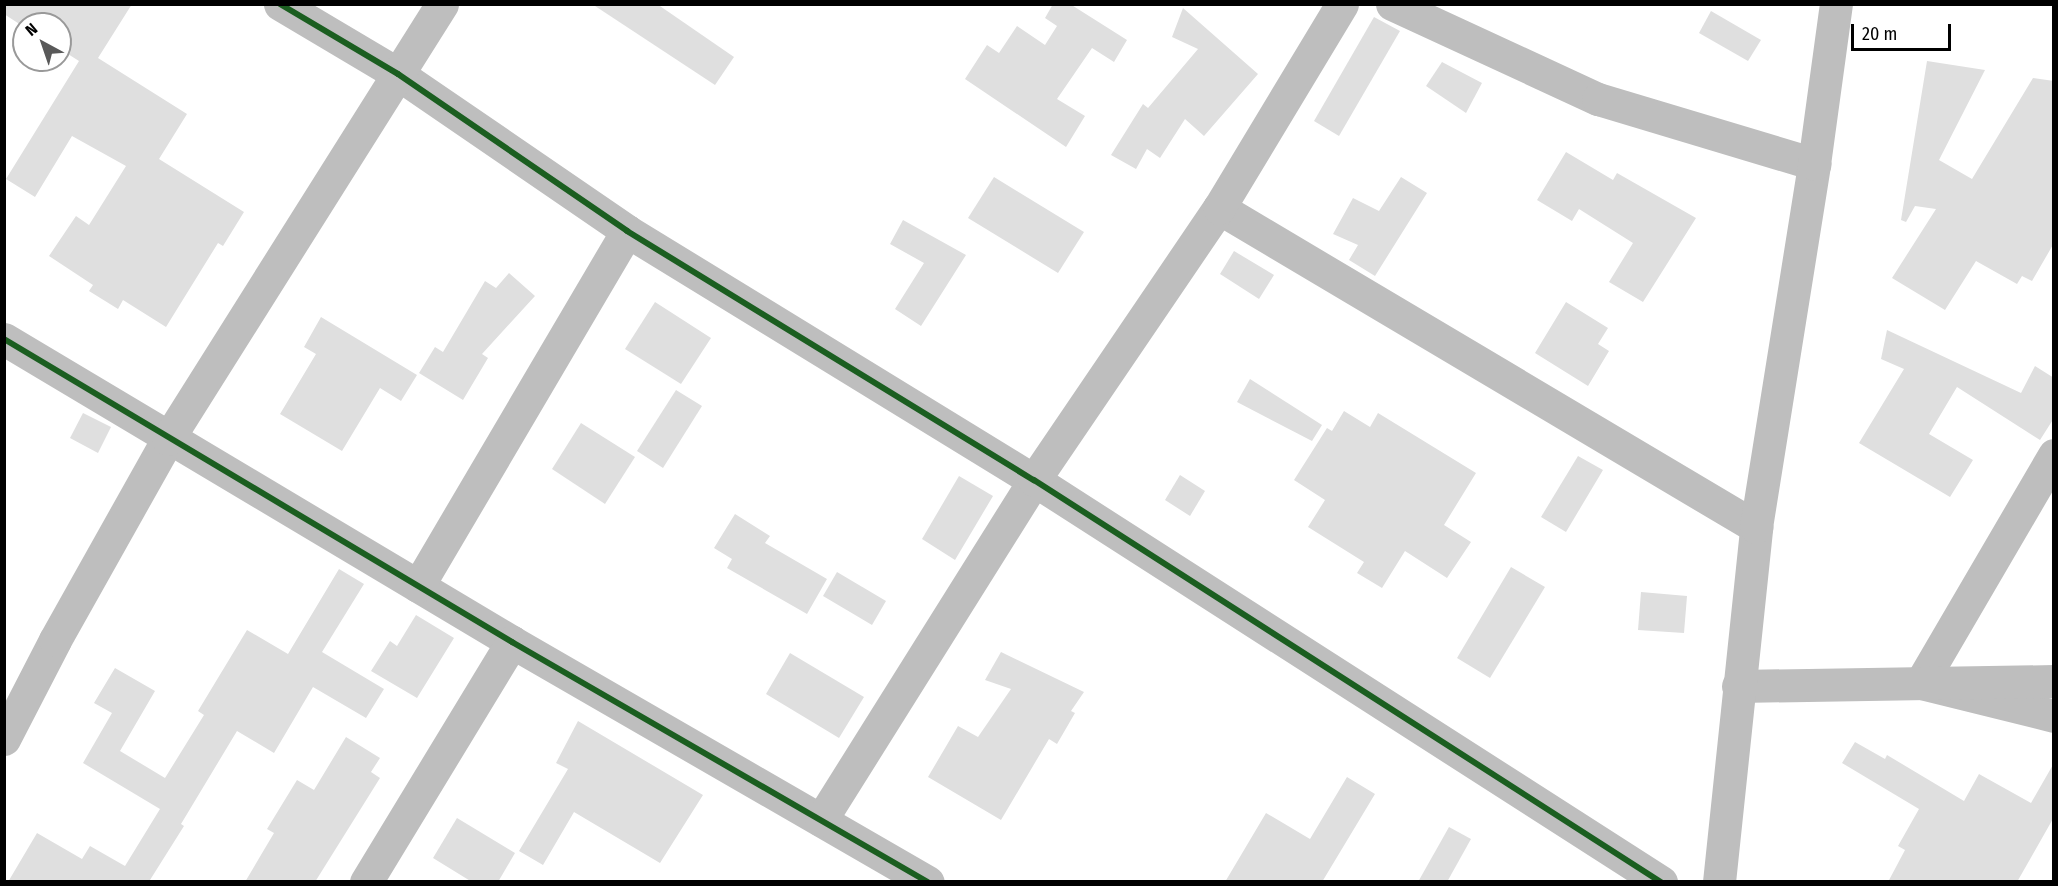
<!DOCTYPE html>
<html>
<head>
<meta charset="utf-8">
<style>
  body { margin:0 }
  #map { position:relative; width:2058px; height:886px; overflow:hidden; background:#fff; font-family:"Fira Sans Condensed",sans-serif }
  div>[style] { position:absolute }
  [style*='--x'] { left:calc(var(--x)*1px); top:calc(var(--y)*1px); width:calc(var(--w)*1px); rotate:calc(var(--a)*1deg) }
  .building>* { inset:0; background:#dfdfdf }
  .minor>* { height:33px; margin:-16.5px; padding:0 16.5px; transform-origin:16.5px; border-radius:16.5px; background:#bebebe }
  .tertiary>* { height:33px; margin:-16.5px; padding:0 16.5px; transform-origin:16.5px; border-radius:16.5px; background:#bebebe }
  .cycleway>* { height:6px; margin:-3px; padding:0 3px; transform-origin:3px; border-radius:3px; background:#1b5e20 }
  span { translate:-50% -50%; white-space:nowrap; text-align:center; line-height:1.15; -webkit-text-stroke:4.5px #fff; paint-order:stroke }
  .frame { position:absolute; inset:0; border:6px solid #000; pointer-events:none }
  .north { position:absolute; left:12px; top:12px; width:60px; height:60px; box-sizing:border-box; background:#fff; border:2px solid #999; border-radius:50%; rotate:320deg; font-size:16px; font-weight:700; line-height:24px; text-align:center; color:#000 }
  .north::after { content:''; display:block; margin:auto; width:21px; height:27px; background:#595959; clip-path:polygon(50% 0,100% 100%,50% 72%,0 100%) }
  .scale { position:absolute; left:1851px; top:24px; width:100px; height:27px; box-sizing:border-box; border:3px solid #000; border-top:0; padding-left:8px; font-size:18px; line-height:21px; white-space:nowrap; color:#000; -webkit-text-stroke:4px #fff; paint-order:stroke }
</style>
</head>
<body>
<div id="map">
  <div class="building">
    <div style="clip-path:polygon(4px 4px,132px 4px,98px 58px,187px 114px,159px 159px,244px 212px,223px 246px,218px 243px,166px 327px,123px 300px,118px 309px,89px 291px,93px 285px,49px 256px,76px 216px,89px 225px,126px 166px,72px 136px,35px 197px,6px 179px,79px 61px,60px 49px,60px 24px,24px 24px,24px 27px,4px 14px)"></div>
    <div style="clip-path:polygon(592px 4px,657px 4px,734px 57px,715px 85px)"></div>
    <div style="clip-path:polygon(1053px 4px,1070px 4px,1127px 40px,1114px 62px,1092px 48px,1057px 99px,1085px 116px,1066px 147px,965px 79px,987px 45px,999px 53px,1017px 26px,1045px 45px,1057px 26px,1045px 18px)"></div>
    <div style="clip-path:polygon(1183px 8px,1258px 74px,1204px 136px,1185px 119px,1160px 158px,1147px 149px,1136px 169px,1111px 155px,1143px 104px,1148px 108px,1198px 49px,1172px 37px)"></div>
    <div style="clip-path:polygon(1711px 11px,1761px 40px,1748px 61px,1699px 33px)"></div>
    <div style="clip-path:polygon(1374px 17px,1400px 31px,1339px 136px,1314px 121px)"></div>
    <div style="clip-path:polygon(1927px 61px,1985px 70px,1939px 160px,1972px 179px,2033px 78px,2054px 81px,2054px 243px,2032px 281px,2022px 276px,2017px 284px,1976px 261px,1945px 310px,1892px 278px,1936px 209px,1915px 206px,1906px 222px,1901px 220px)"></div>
    <div style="clip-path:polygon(1442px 62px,1482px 83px,1466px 113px,1426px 86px)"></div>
    <div style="clip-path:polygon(1566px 152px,1613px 180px,1617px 173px,1696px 218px,1643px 302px,1609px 282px,1633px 243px,1579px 209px,1572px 221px,1537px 200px)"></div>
    <div style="clip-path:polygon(994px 177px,1084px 232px,1058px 273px,968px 218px)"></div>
    <div style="clip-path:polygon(1401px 177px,1427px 193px,1375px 276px,1349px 260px,1358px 245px,1333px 234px,1353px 198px,1379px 211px)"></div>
    <div style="clip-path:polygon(903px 220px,966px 255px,921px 326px,895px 309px,924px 263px,890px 244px)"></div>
    <div style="clip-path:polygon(1234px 251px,1274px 275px,1259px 299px,1220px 274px)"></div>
    <div style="clip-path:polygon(509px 273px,535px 296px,482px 354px,488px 358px,463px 400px,419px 373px,435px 347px,443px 352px,485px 281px,496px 288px)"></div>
    <div style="clip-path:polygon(655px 302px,711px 338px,681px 384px,625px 349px)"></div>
    <div style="clip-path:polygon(1566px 302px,1608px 328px,1598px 344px,1609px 351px,1588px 386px,1535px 353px)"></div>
    <div style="clip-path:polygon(321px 317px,417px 375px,401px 401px,380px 388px,342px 451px,280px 414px,316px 354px,304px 347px)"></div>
    <div style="clip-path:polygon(1887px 330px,2021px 393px,2035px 366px,2054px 378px,2054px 418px,2040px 440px,1957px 387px,1929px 434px,1973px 460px,1950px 497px,1859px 443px,1904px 369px,1881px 359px)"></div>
    <div style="clip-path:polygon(1250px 379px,1322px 425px,1312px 441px,1237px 402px)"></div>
    <div style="clip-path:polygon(676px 390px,702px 406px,663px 468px,637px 451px)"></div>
    <div style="clip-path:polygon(1344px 411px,1370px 427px,1378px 413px,1476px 473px,1444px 525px,1471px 542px,1447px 578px,1405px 551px,1382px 588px,1357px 573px,1364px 562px,1308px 527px,1325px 500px,1294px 480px,1327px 428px,1332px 431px)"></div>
    <div style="clip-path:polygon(83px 413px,111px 427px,98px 453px,70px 438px)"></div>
    <div style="clip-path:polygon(581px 423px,635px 457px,605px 504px,552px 469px)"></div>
    <div style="clip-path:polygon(1578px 456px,1603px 470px,1566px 532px,1541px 517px)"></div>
    <div style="clip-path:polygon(1180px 475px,1205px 491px,1190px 516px,1165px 500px)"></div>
    <div style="clip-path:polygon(959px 476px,993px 496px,955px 560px,922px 539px)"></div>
    <div style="clip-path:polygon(735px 514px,770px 536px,765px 543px,827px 579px,807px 614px,727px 568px,732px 559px,714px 548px)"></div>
    <div style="clip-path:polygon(1511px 567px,1545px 587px,1490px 678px,1457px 658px)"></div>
    <div style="clip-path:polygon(339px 569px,364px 584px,322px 652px,384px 689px,366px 718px,313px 687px,274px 753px,237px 731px,181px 824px,184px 826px,150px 880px,152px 882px,8px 882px,37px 833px,82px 859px,90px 846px,125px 866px,160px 809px,83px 763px,112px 713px,94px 703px,115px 668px,155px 691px,120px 751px,165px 778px,204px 715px,198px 711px,247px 630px,288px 654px)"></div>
    <div style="clip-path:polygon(837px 572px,886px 601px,872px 625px,823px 596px)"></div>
    <div style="clip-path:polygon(1641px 592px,1687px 596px,1684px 633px,1638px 630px)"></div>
    <div style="clip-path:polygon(416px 615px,454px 638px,417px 698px,371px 671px,390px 641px,397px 646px)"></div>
    <div style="clip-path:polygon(1001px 652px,1084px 692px,1071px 711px,1075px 713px,1057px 744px,1049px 739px,1001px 820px,928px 777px,958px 726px,978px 737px,1011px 689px,985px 680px)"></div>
    <div style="clip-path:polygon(790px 653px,864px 697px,839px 738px,766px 694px)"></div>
    <div style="clip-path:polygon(578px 721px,703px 795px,660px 863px,574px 812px,543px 865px,519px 851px,568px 769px,556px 763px)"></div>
    <div style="clip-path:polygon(346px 737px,380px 758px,371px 772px,380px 778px,315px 882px,245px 882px,274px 833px,267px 829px,297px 780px,314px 790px)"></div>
    <div style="clip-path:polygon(1855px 742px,1885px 759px,1887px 755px,1964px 801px,1979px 774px,2031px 803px,2054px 763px,2054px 817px,2017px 882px,1888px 882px,1905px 850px,1898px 846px,1919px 809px,1842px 763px)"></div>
    <div style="clip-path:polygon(1347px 777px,1375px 794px,1322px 882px,1225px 882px,1266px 813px,1310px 839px)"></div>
    <div style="clip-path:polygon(457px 818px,515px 853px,498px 882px,472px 882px,433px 858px)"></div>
    <div style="clip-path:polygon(1449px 827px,1471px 839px,1447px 882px,1418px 882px)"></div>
  </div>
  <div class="minor">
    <div style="--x:280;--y:4;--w:137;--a:30.7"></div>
    <div style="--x:398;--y:74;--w:278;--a:34.4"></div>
    <div style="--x:627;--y:231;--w:477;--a:31.5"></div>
    <div style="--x:1034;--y:480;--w:745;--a:32.67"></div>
    <div style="--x:1392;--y:4;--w:227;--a:24.8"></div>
    <div style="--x:1598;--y:99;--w:226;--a:16.7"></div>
    <div style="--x:1219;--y:208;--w:625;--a:30.71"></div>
    <div style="--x:4;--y:339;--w:592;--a:30.81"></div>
    <div style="--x:512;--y:642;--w:480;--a:30"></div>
    <div style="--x:2054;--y:455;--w:264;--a:120.3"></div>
    <div style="--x:1921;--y:683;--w:137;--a:13.9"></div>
    <div style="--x:418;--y:586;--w:412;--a:-59.5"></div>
    <div style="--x:4;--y:739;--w:111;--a:-62.7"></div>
    <div style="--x:55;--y:640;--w:231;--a:-60.7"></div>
    <div style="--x:168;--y:439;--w:514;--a:-57.79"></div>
    <div style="--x:821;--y:820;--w:401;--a:-57.9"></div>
    <div style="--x:1034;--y:480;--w:329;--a:-55.8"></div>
    <div style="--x:1219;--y:208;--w:238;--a:-58.9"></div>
    <div style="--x:366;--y:882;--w:281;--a:-58.7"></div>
  </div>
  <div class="tertiary">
    <div style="--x:1738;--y:686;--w:316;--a:-0.9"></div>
    <div style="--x:1719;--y:882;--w:357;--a:-84"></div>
    <div style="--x:1756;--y:527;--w:368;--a:-80.9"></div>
    <div style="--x:1814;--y:164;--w:162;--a:-82.2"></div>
  </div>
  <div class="cycleway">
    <div style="--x:280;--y:4;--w:137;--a:30.7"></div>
    <div style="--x:398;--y:74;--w:278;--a:34.4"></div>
    <div style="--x:627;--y:231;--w:477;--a:31.5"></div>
    <div style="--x:1034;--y:480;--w:745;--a:32.67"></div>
    <div style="--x:4;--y:339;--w:592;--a:30.81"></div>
    <div style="--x:512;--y:642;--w:480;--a:30"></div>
  </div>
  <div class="frame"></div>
  <div class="north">N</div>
  <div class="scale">20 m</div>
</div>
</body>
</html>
